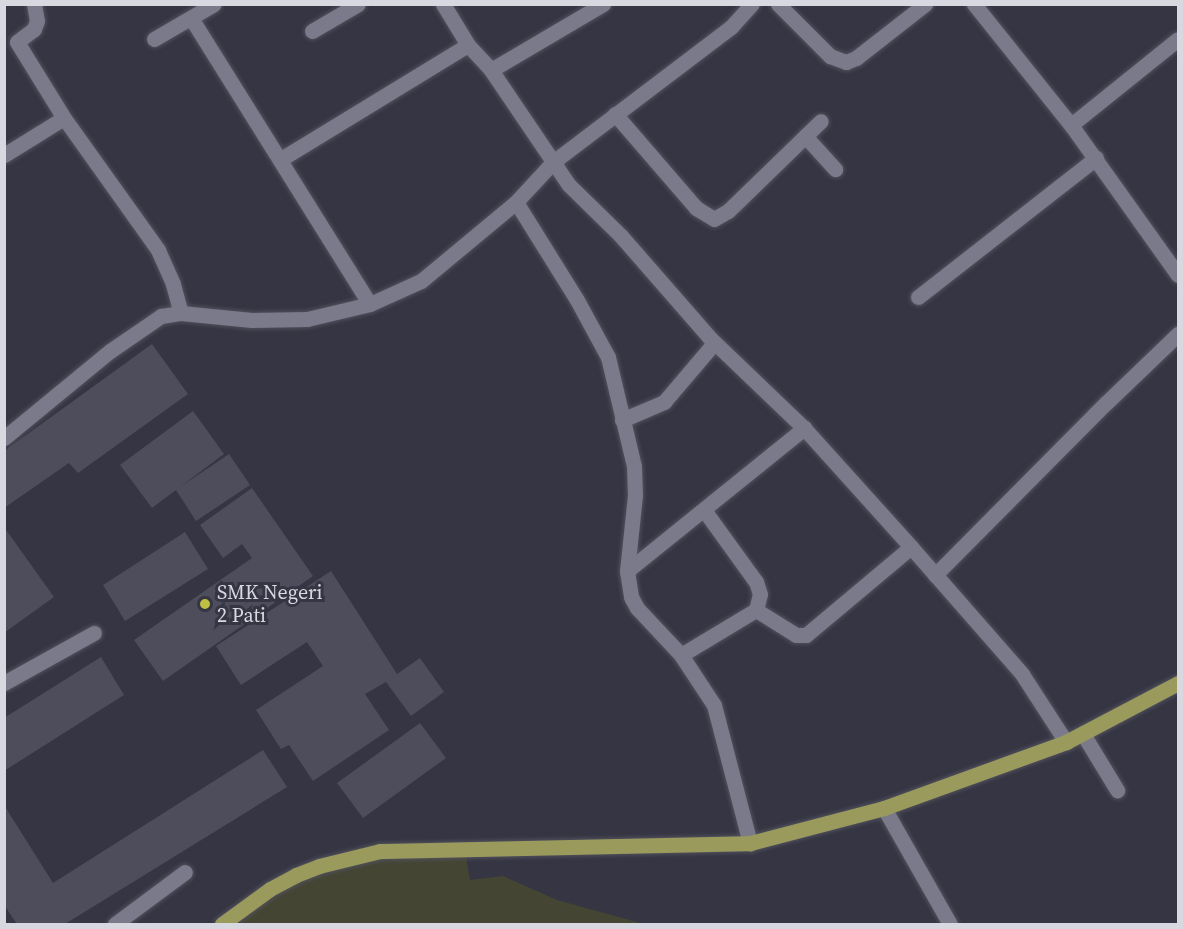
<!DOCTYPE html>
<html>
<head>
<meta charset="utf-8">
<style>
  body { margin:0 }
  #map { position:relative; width:1183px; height:929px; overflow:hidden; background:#353543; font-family:"Source Serif 4",serif }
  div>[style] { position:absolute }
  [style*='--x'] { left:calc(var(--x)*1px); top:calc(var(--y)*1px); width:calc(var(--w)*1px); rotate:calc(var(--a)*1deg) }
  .green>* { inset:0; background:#454533 }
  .building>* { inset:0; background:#4d4d5c }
  .roads { filter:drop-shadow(0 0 2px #51515d) drop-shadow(0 0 2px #51515d) }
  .minor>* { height:15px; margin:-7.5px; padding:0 7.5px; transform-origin:7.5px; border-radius:7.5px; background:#7a7a8b }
  .major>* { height:15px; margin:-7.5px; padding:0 7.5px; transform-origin:7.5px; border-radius:7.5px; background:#9a9a5d }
  .dots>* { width:16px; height:16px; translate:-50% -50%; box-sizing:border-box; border:3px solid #353543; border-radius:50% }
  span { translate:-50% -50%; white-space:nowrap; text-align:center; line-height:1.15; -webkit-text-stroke:6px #353543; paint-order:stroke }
  .poi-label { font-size:20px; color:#d8d8e1 }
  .left { translate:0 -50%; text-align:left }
  .frame { position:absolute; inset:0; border:6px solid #d8d8e1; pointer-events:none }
</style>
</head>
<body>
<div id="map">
  <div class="green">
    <div style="clip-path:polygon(466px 856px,470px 880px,503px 876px,557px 900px,644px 924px,234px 924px,287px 884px,355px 860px)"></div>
  </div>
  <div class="building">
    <div style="clip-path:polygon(152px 344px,188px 394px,78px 473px,69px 463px,4px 508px,4px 451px)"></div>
    <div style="clip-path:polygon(193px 411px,224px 454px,180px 487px,229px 454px,250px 485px,196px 521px,176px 490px,152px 508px,120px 465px)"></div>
    <div style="clip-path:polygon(252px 488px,313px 576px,163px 681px,134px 640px,252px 558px,242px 544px,223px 558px,200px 525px)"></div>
    <div style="clip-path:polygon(4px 527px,54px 597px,4px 633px)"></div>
    <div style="clip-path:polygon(185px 532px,208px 569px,125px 621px,103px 585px)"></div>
    <div style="clip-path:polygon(331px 571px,397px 674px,420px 658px,444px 692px,411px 716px,386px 682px,365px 694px,389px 730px,313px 781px,289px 745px,281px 749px,256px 710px,323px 666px,307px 642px,241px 685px,216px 646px)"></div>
    <div style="clip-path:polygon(101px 657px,124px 695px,4px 771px,4px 718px)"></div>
    <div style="clip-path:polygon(420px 723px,446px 758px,363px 818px,337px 783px)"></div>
    <div style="clip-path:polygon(263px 750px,287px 787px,65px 924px,17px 924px,4px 905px,4px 805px,53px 883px)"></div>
  </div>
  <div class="roads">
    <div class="minor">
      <div style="--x:34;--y:4;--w:17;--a:80"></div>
      <div style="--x:37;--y:21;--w:9;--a:111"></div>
      <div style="--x:34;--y:29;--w:21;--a:143"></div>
      <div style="--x:17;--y:42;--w:89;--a:58.3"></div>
      <div style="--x:64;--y:118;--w:162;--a:54.5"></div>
      <div style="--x:158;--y:250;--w:37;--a:66"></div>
      <div style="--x:173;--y:284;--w:30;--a:75"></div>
      <div style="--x:443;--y:4;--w:48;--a:58.6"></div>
      <div style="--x:468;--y:45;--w:34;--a:47"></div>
      <div style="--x:491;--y:70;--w:139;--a:55.9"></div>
      <div style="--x:569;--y:185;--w:73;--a:44.4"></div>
      <div style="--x:621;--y:236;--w:135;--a:48.9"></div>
      <div style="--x:710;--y:338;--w:130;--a:43.8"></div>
      <div style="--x:804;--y:428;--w:160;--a:48"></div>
      <div style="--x:911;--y:547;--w:169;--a:48.8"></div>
      <div style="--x:1022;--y:674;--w:81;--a:57.1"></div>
      <div style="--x:778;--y:4;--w:74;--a:45"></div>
      <div style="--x:830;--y:56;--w:17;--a:21"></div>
      <div style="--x:846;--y:62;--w:11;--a:-22"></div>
      <div style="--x:856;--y:58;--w:88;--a:-38"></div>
      <div style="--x:974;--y:4;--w:155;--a:51.3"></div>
      <div style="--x:1071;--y:125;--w:184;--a:54.5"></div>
      <div style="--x:191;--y:18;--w:337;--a:58"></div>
      <div style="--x:312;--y:31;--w:53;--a:-30.4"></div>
      <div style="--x:154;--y:39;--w:69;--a:-30.3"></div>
      <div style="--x:491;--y:70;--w:130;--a:-30.5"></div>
      <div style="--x:615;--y:114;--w:124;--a:49.2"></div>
      <div style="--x:696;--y:208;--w:21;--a:31"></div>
      <div style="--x:714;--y:219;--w:16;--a:-30"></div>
      <div style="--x:728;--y:211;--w:129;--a:-44.1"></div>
      <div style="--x:1071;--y:125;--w:137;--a:-38.8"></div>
      <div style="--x:805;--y:136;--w:45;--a:47.7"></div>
      <div style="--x:4;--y:155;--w:70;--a:-31.7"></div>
      <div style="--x:281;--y:159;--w:219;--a:-31.4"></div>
      <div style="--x:516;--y:202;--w:115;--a:58.1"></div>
      <div style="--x:577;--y:300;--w:65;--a:61.5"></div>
      <div style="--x:608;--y:357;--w:112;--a:76.6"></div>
      <div style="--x:634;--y:466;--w:29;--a:88"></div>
      <div style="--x:635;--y:495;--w:76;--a:96"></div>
      <div style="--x:627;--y:571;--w:26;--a:81"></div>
      <div style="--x:631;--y:597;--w:13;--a:61"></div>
      <div style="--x:637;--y:608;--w:64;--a:46.9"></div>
      <div style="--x:681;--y:655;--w:60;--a:56.6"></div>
      <div style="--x:714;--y:705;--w:143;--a:75.4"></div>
      <div style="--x:918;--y:297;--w:226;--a:-38"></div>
      <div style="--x:622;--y:420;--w:46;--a:-23.2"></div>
      <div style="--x:664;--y:402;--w:77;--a:-49.7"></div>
      <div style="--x:4;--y:438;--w:137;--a:-39.4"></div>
      <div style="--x:110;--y:351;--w:62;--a:-34.5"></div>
      <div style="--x:161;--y:316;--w:20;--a:-9"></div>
      <div style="--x:181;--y:313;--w:71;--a:5.6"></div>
      <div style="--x:252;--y:320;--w:55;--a:-1"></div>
      <div style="--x:307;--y:319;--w:65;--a:-13.4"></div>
      <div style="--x:370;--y:304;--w:56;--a:-24.3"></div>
      <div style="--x:421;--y:281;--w:124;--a:-39.7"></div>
      <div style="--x:516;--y:202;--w:54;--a:-47.2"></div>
      <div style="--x:553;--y:162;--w:223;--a:-37.2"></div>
      <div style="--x:731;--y:27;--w:31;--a:-48"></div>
      <div style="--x:627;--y:571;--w:228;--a:-38.9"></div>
      <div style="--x:935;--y:575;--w:243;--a:-45.2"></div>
      <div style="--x:1106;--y:403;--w:100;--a:-43.8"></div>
      <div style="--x:756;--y:610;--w:47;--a:32"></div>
      <div style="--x:796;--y:635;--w:10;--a:0"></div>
      <div style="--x:806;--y:635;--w:137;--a:-40"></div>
      <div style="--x:681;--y:655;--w:87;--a:-31"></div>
      <div style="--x:756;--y:610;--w:16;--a:-76"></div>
      <div style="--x:760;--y:594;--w:13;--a:-108"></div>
      <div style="--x:756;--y:582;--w:89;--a:-125.8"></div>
      <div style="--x:4;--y:683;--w:103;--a:-29.1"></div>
      <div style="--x:1083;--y:734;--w:66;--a:58.7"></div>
      <div style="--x:884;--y:808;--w:133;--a:60.4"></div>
      <div style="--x:115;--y:924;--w:87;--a:-36.6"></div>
    </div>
    <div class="major">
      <div style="--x:222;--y:924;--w:59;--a:-36.1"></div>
      <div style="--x:270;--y:889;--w:30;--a:-28"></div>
      <div style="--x:296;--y:875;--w:25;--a:-21"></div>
      <div style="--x:319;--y:866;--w:63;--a:-13.8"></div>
      <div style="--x:380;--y:851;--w:370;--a:-1.2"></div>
      <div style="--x:750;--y:843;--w:138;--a:-14.6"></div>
      <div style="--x:884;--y:808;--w:194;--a:-19.9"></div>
      <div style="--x:1066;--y:742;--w:127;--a:-27.8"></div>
    </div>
  </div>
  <div class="dots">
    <div style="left:205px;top:604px;background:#bebe42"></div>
  </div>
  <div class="poi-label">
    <span class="left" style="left:217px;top:604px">SMK Negeri<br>2 Pati</span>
  </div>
  <div class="frame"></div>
</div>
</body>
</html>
